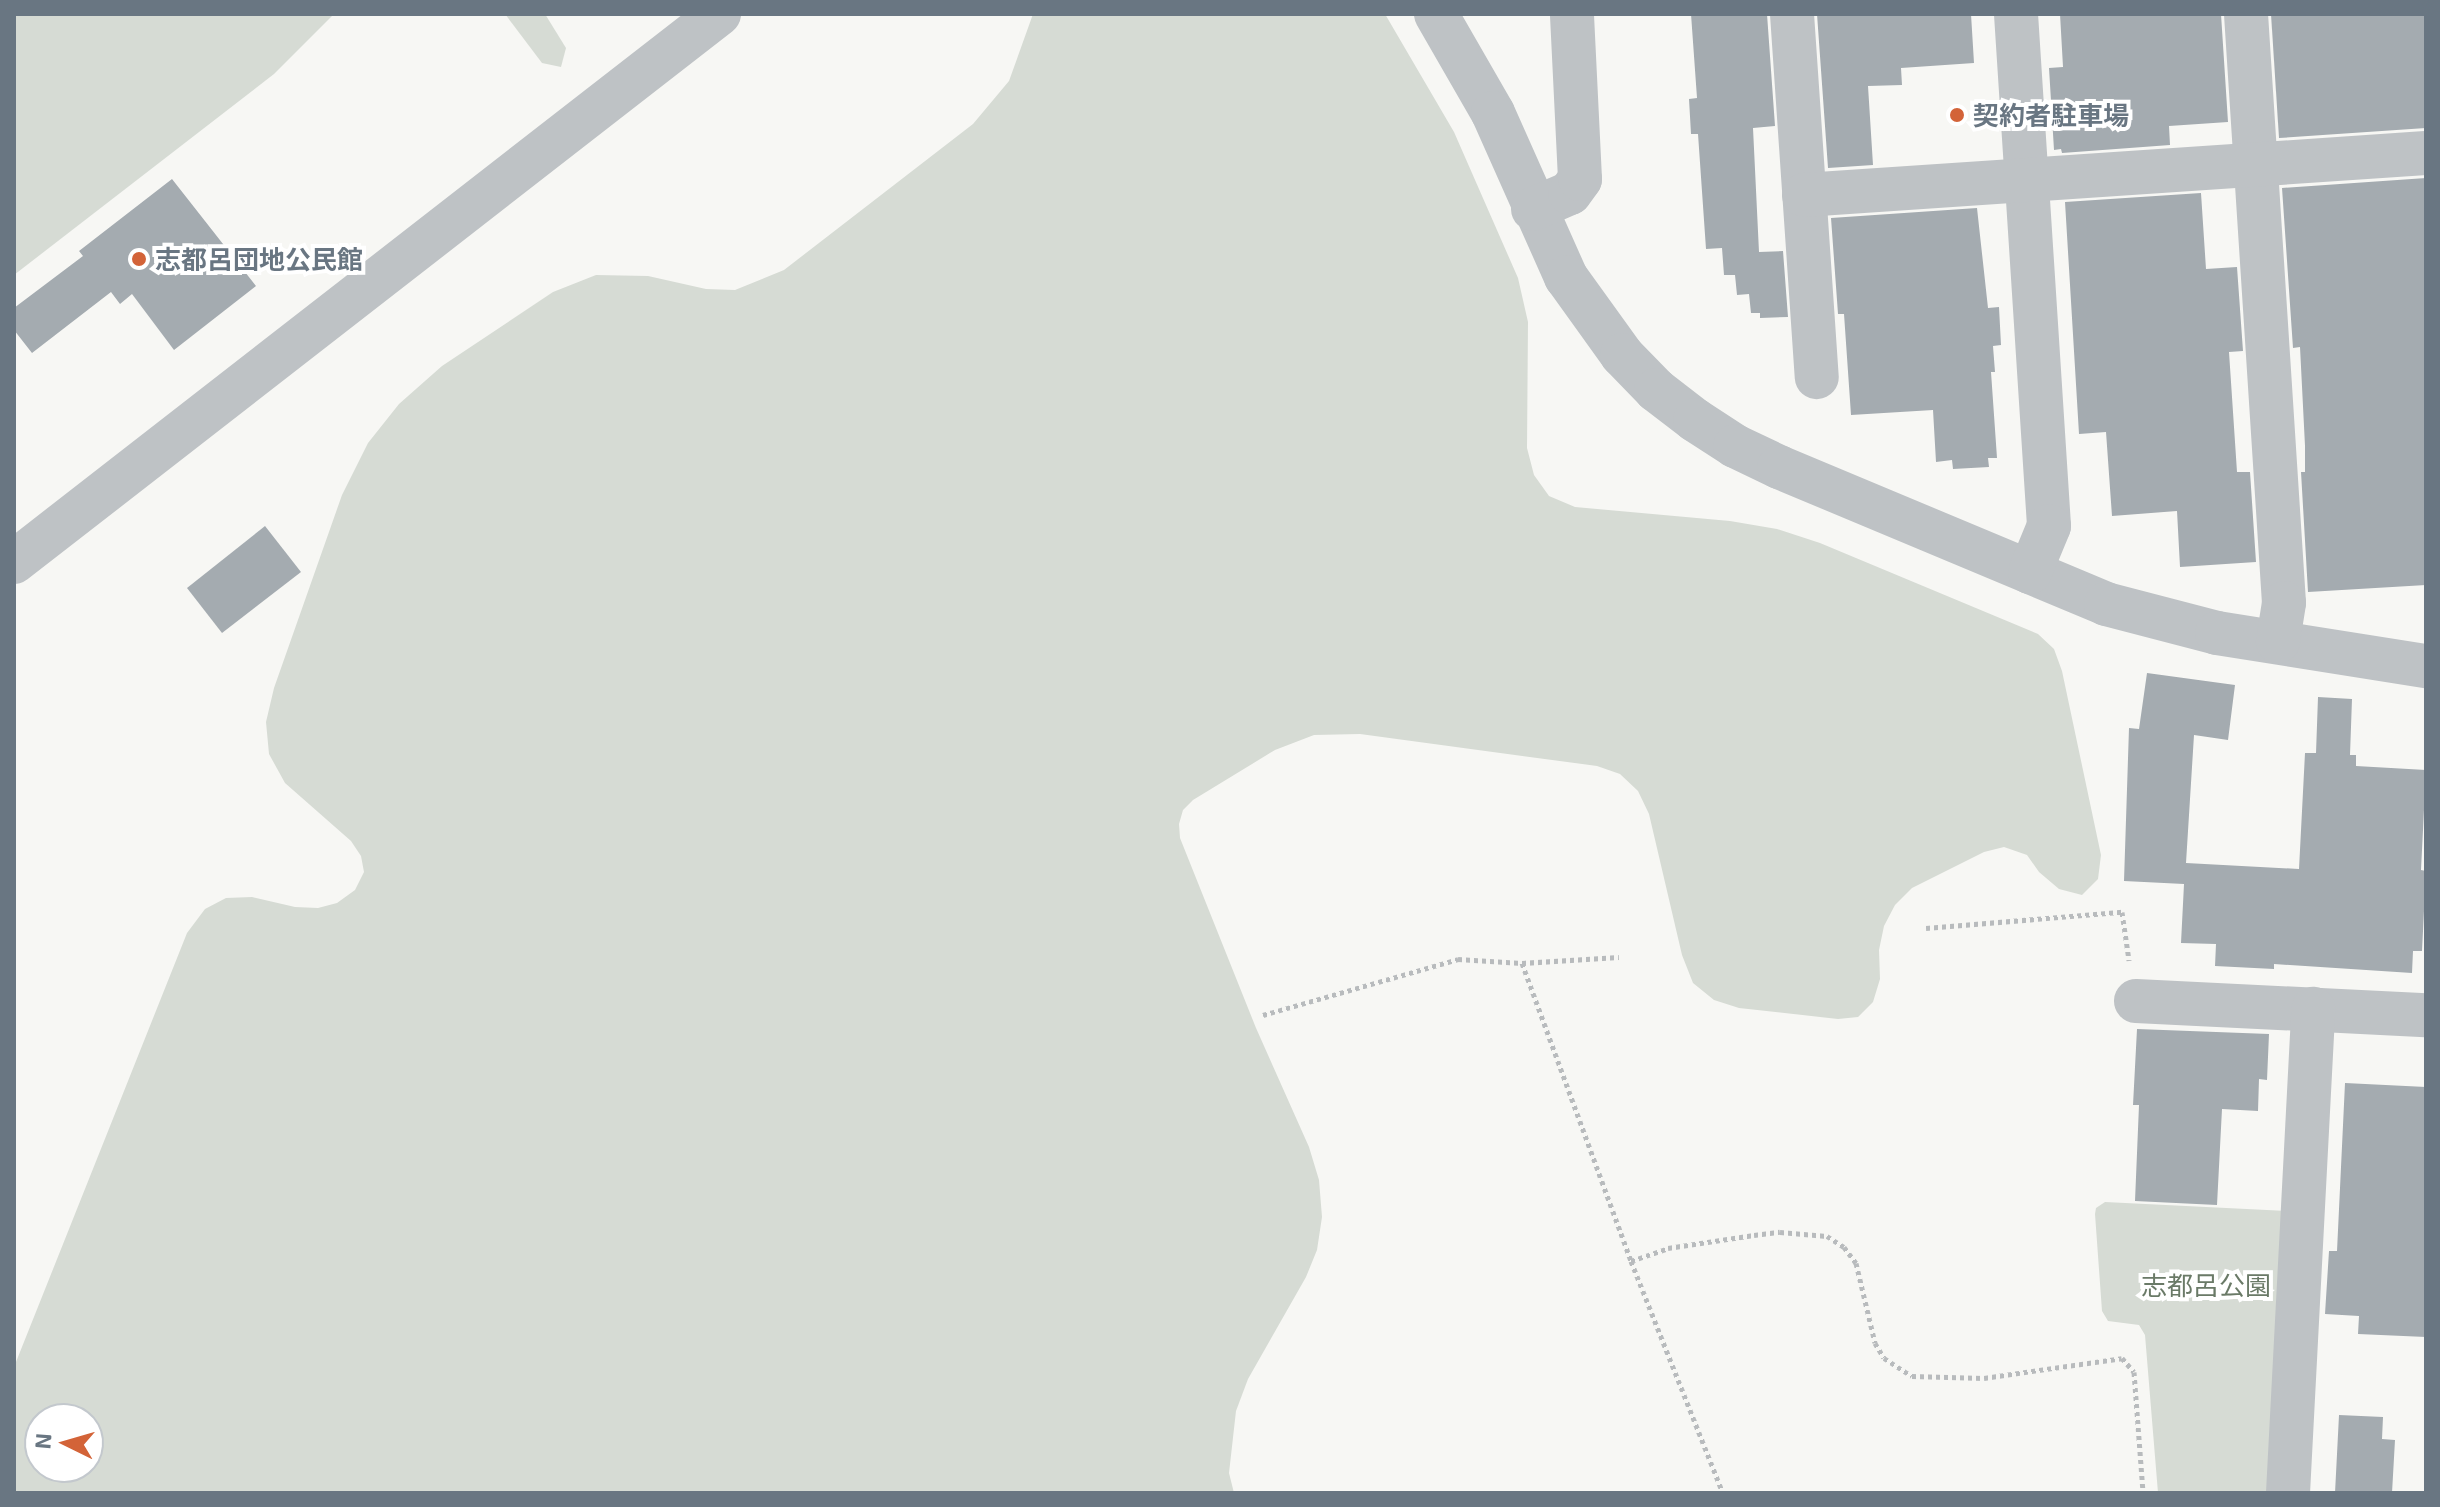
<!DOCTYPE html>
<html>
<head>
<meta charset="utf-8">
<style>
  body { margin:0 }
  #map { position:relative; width:2440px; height:1507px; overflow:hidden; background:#f7f7f4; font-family:"Exo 2","Noto Sans JP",sans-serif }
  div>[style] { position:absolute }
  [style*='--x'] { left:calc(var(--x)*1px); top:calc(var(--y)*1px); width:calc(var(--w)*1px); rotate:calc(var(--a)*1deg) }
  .green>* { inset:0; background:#d6dbd4 }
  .building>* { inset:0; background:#a4abb0 }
  .path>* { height:5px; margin-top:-2.5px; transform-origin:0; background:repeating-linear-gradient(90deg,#b8bbbd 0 4px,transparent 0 8px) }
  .minor>* { height:44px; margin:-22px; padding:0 22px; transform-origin:22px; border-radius:22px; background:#bec2c5 }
  .dots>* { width:22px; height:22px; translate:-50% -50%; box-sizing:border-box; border:4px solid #fff; border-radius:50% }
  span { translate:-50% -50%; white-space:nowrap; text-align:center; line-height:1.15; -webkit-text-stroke:8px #fff; paint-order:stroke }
  .poi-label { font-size:26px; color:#697682; font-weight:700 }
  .left { translate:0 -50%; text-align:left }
  .park-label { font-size:26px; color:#6a7a67 }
  .frame { position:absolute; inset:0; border:16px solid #697682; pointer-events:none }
  .north { position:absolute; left:24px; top:1403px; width:80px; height:80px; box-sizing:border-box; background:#fff; border:2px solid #c3c8cd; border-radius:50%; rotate:275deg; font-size:22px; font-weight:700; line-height:32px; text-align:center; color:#697682 }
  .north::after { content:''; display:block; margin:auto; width:28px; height:36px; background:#d36338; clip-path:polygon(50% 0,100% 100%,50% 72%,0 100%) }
</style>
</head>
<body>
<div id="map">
  <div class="green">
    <div style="clip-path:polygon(14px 14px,334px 14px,274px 74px,14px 275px)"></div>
    <div style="clip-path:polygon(505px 14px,545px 14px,566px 48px,561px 67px,542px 63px)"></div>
    <div style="clip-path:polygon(evenodd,1033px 14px,1385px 14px,1454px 132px,1518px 278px,1528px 322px,1527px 448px,1534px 475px,1549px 496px,1575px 507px,1730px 521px,1777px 529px,1820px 543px,2038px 634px,2054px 649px,2062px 671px,2101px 855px,2098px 879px,2082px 895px,2059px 889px,2039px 872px,2027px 855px,2004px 847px,1984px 852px,1912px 888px,1895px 905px,1884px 926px,1879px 950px,1880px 979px,1873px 1002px,1858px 1017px,1838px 1019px,1739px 1008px,1714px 1000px,1693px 983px,1682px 955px,1649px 814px,1638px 791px,1620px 774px,1597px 766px,1360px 734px,1314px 735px,1275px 750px,1193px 800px,1183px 810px,1179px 824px,1180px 838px,1256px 1028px,1309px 1147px,1319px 1180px,1322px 1217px,1317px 1250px,1306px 1277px,1248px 1379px,1236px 1411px,1229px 1473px,1234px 1493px,14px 1493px,14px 1367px,187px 933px,205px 909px,226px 898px,252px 897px,295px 907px,318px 908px,337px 903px,355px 890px,364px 872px,361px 856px,351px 841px,285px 783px,269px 754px,266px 722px,274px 688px,342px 495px,368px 443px,399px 404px,442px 366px,553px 292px,596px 275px,648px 276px,706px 289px,735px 290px,784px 270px,973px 124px,1009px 81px,1033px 14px,88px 1419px,88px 1467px,40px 1467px,40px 1419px,88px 1419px)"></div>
    <div style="clip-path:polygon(2105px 1202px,2287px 1211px,2273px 1493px,2158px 1493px,2145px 1335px,2139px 1325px,2108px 1321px,2102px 1311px,2095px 1214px,2096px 1208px)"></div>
  </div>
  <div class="building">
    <div style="clip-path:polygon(1691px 14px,1767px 14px,1775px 126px,1753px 128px,1759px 252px,1783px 251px,1788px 317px,1760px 318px,1760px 313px,1751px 313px,1749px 294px,1737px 295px,1735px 275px,1724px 275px,1722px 248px,1706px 249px,1698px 134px,1691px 134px,1689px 99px,1697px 98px)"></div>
    <div style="clip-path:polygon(1817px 14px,1971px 14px,1974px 63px,1901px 68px,1902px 85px,1868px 86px,1873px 165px,1828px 168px)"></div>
    <div style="clip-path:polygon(2060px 14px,2221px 14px,2228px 122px,2169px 126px,2170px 145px,2062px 153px,2061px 149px,2054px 150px,2049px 68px,2063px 67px)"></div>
    <div style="clip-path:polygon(2271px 14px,2426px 14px,2426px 128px,2279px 138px)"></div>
    <div style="clip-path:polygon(2426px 178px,2426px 585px,2308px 592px,2301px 472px,2305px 472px,2305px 446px,2300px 347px,2293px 348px,2282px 188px)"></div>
    <div style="clip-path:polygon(172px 179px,256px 286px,174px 350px,132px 294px,120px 304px,111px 292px,32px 353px,14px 330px,14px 308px,83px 256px,79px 251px)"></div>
    <div style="clip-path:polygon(2201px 193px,2206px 269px,2237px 267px,2243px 351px,2229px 352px,2237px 472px,2250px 472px,2256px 562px,2180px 567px,2177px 511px,2112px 516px,2106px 432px,2079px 434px,2065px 202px)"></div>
    <div style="clip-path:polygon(1977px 208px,1988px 308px,1999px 307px,2001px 345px,1993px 346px,1995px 372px,1991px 372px,1997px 458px,1988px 458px,1989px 467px,1953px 469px,1952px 460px,1936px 462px,1933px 410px,1851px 415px,1844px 314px,1838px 314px,1831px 218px)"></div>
    <div style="clip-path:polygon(265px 526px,301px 572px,222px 633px,187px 588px)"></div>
    <div style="clip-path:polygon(2147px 673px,2235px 685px,2228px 740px,2194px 735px,2186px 863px,2299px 869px,2305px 753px,2316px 753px,2318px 697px,2352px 699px,2350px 755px,2356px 755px,2356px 766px,2426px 770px,2421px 870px,2426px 871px,2422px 951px,2413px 951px,2412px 973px,2274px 964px,2274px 969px,2215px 966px,2216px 944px,2181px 943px,2184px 884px,2124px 881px,2129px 728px,2139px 729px)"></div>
    <div style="clip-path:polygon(2137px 1029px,2269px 1034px,2267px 1080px,2259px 1079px,2258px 1111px,2222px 1109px,2217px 1205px,2135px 1201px,2139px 1105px,2133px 1105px)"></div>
    <div style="clip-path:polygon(2345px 1083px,2426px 1087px,2426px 1337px,2358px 1334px,2359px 1316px,2325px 1314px,2329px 1251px,2337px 1251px)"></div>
    <div style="clip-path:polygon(2339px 1415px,2383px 1417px,2382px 1439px,2395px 1440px,2392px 1493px,2335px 1493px)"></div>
  </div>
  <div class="path">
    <div style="--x:1926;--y:928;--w:197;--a:-4.7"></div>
    <div style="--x:2122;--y:912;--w:49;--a:81.7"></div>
    <div style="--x:1522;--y:963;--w:317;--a:69.9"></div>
    <div style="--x:1631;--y:1261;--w:250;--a:68.4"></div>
    <div style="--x:1263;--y:1015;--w:203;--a:-16"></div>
    <div style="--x:1458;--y:959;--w:64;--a:3.6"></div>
    <div style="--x:1522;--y:963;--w:97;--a:-3.5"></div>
    <div style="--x:1631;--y:1261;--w:39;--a:-19"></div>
    <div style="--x:1668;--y:1248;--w:87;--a:-8.6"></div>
    <div style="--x:1754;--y:1235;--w:26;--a:-7"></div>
    <div style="--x:1780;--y:1232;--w:47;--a:4.9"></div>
    <div style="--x:1827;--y:1236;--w:20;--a:33"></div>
    <div style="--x:1844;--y:1247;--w:20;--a:53"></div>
    <div style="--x:1856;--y:1263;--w:82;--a:76.6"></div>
    <div style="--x:1875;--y:1343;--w:17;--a:59"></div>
    <div style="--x:1884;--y:1358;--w:33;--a:33"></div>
    <div style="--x:1912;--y:1376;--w:72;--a:1.6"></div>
    <div style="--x:1984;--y:1378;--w:139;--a:-8.2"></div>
    <div style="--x:2122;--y:1358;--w:18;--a:49"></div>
    <div style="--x:2134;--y:1372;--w:121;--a:85.7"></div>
  </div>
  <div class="minor">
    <div style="--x:1436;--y:14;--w:114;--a:60.1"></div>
    <div style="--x:1493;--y:113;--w:180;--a:66"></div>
    <div style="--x:1566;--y:277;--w:96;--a:54.3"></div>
    <div style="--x:1622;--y:355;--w:49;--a:45.8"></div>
    <div style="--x:1656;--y:390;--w:49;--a:37.6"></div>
    <div style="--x:1695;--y:420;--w:48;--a:33"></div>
    <div style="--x:1735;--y:446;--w:49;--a:25.5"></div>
    <div style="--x:1779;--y:467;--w:355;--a:22.7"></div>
    <div style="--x:2106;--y:604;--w:115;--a:14.6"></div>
    <div style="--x:2217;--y:633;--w:212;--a:9"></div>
    <div style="--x:1792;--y:14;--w:364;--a:86.1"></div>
    <div style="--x:2016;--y:14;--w:513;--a:86.31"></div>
    <div style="--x:2049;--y:526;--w:50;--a:112.4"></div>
    <div style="--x:2246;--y:14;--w:590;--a:86.31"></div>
    <div style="--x:2284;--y:603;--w:39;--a:99"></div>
    <div style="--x:1804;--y:195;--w:623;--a:-3.86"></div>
    <div style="--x:1533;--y:209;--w:40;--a:-23.4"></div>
    <div style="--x:1570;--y:193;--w:17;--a:-54"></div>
    <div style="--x:1580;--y:179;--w:165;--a:-92.8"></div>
    <div style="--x:14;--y:562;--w:893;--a:-37.86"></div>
    <div style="--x:2136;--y:1001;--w:290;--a:2.8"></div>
    <div style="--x:2288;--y:1493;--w:485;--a:-87"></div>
  </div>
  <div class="dots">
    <div style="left:1957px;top:115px;background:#d36338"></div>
    <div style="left:139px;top:259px;background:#d36338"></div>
  </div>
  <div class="poi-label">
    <span class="left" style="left:1973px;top:115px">契約者駐車場</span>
    <span class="left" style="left:155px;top:259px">志都呂団地公民館</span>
  </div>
  <div class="park-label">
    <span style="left:2206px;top:1285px">志都呂公園</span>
  </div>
  <div class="frame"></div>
  <div class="north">N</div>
</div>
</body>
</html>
